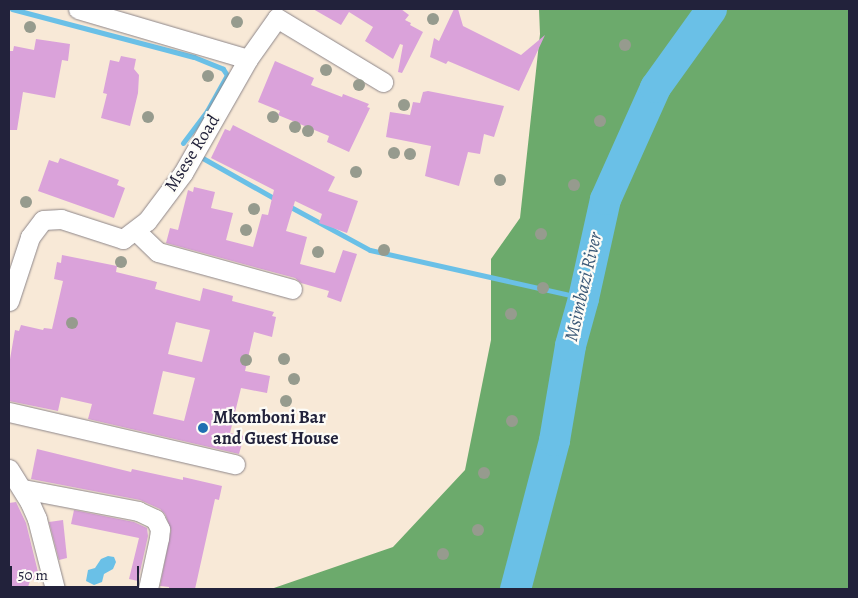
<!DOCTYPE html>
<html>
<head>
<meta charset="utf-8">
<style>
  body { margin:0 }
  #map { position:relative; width:858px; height:598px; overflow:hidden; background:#f8e9d7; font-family:Alegreya,serif }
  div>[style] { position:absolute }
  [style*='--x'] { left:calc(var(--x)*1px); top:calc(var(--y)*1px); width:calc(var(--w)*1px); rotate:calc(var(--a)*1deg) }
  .forest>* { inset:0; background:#6caa6c }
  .water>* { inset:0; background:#6ac0e7 }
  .stream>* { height:5px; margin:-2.5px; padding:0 2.5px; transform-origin:2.5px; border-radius:2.5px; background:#6ac0e7 }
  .river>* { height:31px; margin:-15.5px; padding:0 15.5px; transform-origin:15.5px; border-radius:15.5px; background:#6ac0e7 }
  .building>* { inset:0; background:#daa2da }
  .roads { filter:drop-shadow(0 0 1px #8d8689) drop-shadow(0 0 1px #8d8689) }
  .minor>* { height:19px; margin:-9.5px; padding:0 9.5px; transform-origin:9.5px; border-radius:9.5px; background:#fff }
  .trees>* { width:12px; height:12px; margin:-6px; border-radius:50%; background:#969b8e }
  .dots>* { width:14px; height:14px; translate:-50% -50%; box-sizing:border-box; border:2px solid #fdfcf7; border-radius:50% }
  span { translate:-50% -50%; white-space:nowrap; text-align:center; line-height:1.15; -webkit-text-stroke:4.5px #fdfcf7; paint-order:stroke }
  .street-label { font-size:18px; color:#22223b }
  .poi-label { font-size:18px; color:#22223b; font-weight:700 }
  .left { translate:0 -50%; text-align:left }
  .water-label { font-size:19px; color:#3b5977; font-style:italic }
  .frame { position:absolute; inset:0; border:10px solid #22223b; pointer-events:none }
  .scale { position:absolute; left:10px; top:566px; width:129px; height:22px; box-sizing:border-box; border:2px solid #22223b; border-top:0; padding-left:6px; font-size:15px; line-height:18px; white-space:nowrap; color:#22223b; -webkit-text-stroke:4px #fdfcf7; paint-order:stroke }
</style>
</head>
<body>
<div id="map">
  <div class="forest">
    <div style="clip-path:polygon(539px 9px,849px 9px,849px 589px,271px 589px,393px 547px,465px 470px,491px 340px,491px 259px,520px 218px,540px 34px)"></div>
  </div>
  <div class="water">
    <div style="clip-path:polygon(108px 556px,114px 557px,116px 562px,113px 569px,104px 574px,102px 582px,94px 585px,86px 581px,88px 570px,95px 568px,101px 559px)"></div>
  </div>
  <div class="stream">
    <div style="--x:12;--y:9;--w:188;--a:14.8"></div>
    <div style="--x:194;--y:57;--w:31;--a:22"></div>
    <div style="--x:223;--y:69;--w:7;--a:56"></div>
    <div style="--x:227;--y:75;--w:41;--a:119.1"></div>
    <div style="--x:207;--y:111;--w:40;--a:127"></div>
    <div style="--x:199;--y:156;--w:90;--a:29.4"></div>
    <div style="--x:287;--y:205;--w:94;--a:28.5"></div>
    <div style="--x:370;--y:250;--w:218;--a:12.7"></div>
  </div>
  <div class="river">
    <div style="--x:515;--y:589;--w:154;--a:-75.3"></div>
    <div style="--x:554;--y:440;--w:96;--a:-80.4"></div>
    <div style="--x:570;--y:345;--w:49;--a:-74.5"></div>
    <div style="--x:583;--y:298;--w:101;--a:-77.5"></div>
    <div style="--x:605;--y:199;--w:123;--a:-65.9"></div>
    <div style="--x:655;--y:87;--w:96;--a:-54.3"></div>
  </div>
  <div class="building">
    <div style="clip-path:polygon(313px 9px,401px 9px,409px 15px,405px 20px,411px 23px,410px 25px,423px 32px,402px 73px,398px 72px,403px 45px,400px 44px,393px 59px,365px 41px,373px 27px,349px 12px,341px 25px)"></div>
    <div style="clip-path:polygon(454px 9px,458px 9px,463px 26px,521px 55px,545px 35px,519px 91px,448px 61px,446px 64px,430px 57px,434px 38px,439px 41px)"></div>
    <div style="clip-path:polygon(36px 39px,70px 44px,68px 61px,62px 60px,55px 98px,23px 92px,17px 130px,9px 130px,9px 51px,13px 51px,14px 46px,34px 50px)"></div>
    <div style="clip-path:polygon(121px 56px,136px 59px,134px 69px,139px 75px,138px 93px,130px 126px,101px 118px,107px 94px,103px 93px,110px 60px,119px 62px)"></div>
    <div style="clip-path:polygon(275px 61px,314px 78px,311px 85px,342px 97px,343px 94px,369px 104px,367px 107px,370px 108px,349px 152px,327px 142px,329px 136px,278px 115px,280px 111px,258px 102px)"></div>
    <div style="clip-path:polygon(428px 91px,504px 106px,494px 137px,484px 134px,480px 154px,468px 152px,459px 186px,425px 176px,431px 146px,386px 137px,390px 112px,410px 115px,413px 102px,420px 103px,423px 92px)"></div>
    <div style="clip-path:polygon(233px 125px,335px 177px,328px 191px,358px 201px,347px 233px,319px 223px,322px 214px,295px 201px,286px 231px,307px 237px,300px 264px,335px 273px,343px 250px,357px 254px,341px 302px,327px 297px,329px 291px,301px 283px,295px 278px,166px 243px,170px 228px,178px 230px,188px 190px,193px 192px,194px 187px,215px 192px,211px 208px,233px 213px,226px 240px,253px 247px,262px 214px,268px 215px,274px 190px,211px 158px,225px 129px,230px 131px)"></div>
    <div style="clip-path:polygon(60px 158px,119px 180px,117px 185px,125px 188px,114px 218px,38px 191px,49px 160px,58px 163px)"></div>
    <div style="clip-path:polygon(evenodd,62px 255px,117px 266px,116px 272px,157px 282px,155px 289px,200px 301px,203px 288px,233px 296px,232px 301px,274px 312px,272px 316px,276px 317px,272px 337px,254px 332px,245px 371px,270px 376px,267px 393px,241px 388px,230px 433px,244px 436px,239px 454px,88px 419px,92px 404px,61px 397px,58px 411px,9px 401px,9px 365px,15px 330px,19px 331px,21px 325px,43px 330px,44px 328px,52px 329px,63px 281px,54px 279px,57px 262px,61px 263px,62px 255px,176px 322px,210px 330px,202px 362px,168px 354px,176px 322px,62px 255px,163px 371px,195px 378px,184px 421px,153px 414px,163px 371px)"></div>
    <div style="clip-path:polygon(37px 449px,131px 472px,132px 469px,183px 480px,183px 477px,222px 486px,219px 500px,215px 499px,195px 589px,169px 589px,169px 587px,160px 586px,171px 530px,165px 514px,160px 509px,140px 500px,31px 479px)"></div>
    <div style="clip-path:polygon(16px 502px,26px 523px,38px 572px,34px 573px,35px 579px,30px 581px,28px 587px,9px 589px,9px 503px)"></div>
    <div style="clip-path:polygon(74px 510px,134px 522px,147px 528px,148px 536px,138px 581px,129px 579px,139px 538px,71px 524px)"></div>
    <div style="clip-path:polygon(63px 520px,67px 558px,59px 560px,49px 522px)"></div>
  </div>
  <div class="roads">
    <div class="minor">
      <div style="--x:78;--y:9;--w:177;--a:16.4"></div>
      <div style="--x:136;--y:231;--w:30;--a:44"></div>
      <div style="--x:158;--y:252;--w:139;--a:15.4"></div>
      <div style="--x:9;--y:301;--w:67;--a:-71.8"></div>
      <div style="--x:30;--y:237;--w:21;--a:-53"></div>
      <div style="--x:43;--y:220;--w:18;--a:-3"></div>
      <div style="--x:61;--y:219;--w:65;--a:17.9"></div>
      <div style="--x:123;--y:239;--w:30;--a:-37"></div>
      <div style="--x:147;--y:221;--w:60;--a:-53.1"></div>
      <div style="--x:183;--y:173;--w:131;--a:-60.3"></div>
      <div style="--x:248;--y:59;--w:50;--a:-54.7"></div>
      <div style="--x:277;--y:18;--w:124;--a:31.1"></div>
      <div style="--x:9;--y:412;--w:232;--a:13"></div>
      <div style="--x:9;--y:469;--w:40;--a:58"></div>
      <div style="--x:30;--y:503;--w:17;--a:66"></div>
      <div style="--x:37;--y:519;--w:72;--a:75.6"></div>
      <div style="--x:23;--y:489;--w:117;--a:10.8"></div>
      <div style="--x:138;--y:511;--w:19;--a:25"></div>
      <div style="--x:155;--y:519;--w:11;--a:63"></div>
      <div style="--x:160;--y:529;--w:9;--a:96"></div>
      <div style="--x:159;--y:538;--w:52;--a:102.2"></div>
    </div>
  </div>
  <div class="trees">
    <div style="left:433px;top:19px"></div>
    <div style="left:237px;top:22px"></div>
    <div style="left:30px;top:27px"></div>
    <div style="left:625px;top:45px"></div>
    <div style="left:326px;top:70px"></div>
    <div style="left:208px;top:76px"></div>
    <div style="left:359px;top:85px"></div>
    <div style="left:404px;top:105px"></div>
    <div style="left:148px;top:117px"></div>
    <div style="left:273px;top:117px"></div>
    <div style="left:600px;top:121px"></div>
    <div style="left:295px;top:127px"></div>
    <div style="left:308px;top:131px"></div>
    <div style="left:394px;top:153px"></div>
    <div style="left:410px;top:154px"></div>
    <div style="left:356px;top:172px"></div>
    <div style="left:500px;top:180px"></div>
    <div style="left:574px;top:185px"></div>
    <div style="left:26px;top:202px"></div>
    <div style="left:254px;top:209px"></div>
    <div style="left:246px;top:230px"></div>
    <div style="left:541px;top:234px"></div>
    <div style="left:384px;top:250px"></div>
    <div style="left:318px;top:252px"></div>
    <div style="left:121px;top:262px"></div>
    <div style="left:543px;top:288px"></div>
    <div style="left:511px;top:314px"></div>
    <div style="left:72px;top:323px"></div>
    <div style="left:284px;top:359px"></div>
    <div style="left:246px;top:360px"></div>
    <div style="left:294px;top:379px"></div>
    <div style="left:286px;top:401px"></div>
    <div style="left:243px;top:418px"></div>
    <div style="left:512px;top:421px"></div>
    <div style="left:484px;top:473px"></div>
    <div style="left:478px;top:530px"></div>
    <div style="left:443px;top:554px"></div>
  </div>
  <div class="dots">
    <div style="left:203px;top:428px;background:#1f6fb2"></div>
  </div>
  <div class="street-label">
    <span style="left:192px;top:153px;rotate:-58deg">Msese Road</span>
  </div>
  <div class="poi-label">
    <span class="left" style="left:213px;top:428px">Mkomboni Bar<br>and Guest House</span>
  </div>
  <div class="water-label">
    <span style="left:584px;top:287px;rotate:-77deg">Msimbazi River</span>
  </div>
  <div class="frame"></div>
  <div class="scale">50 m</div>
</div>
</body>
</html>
